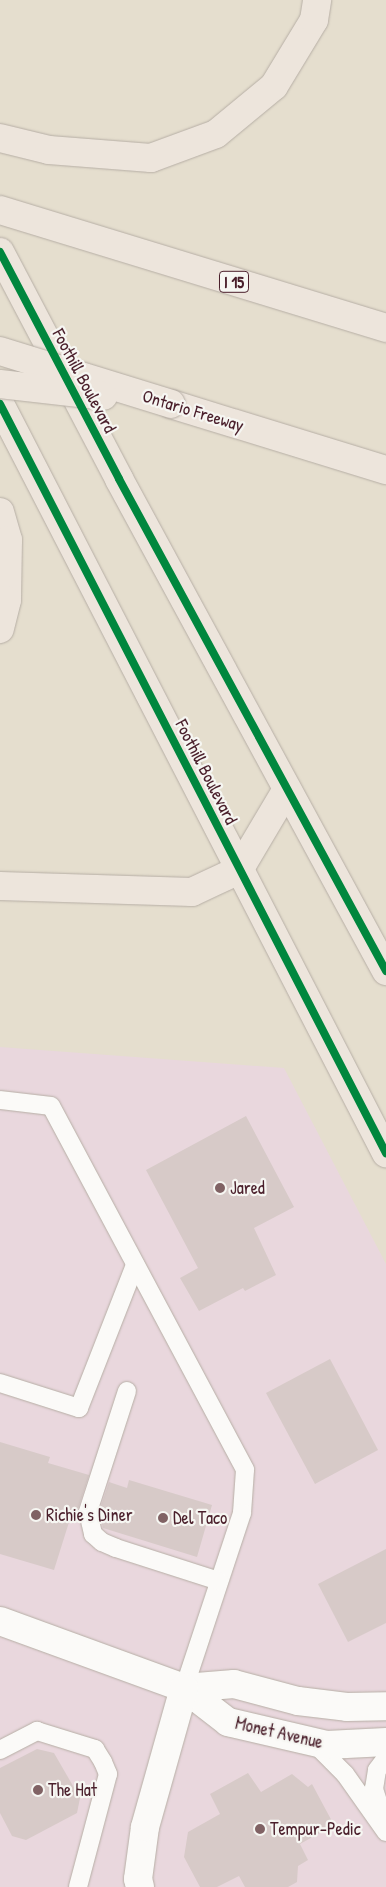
<!DOCTYPE html>
<html>
<head>
<meta charset="utf-8">
<style>
  body { margin:0 }
  #map { position:relative; width:386px; height:1887px; overflow:hidden; background:#e5dece; font-family:"Patrick Hand",sans-serif }
  div>[style] { position:absolute }
  [style*='--x'] { left:calc(var(--x)*1px); top:calc(var(--y)*1px); width:calc(var(--w)*1px); rotate:calc(var(--a)*1deg) }
  .built>* { inset:0; background:#e9d7dd }
  .building>* { inset:0; background:#d7cac8 }
  .roads { filter:drop-shadow(0 0 1px #b6aea5) drop-shadow(0 0 1px #b6aea5) }
  .lane>* { height:18px; margin:-9px; padding:0 9px; transform-origin:9px; border-radius:9px; background:#fbfaf8 }
  .street>* { height:28px; margin:-14px; padding:0 14px; transform-origin:14px; border-radius:14px; background:#fbfaf8 }
  .primary>* { height:28px; margin:-14px; padding:0 14px; transform-origin:14px; border-radius:14px; background:#ede5dc }
  .highway>* { height:28px; margin:-14px; padding:0 14px; transform-origin:14px; border-radius:14px; background:#ede5dc }
  .bridges { filter:drop-shadow(0 0 1px #b6aea5) drop-shadow(0 0 1px #b6aea5) }
  .highway-bridge>* { height:28px; margin:-14px; padding:0 14px; transform-origin:14px; border-radius:14px; background:#ede5dc }
  .cycleway>* { height:8px; margin:-4px; padding:0 4px; transform-origin:4px; border-radius:4px; background:#00873e }
  .dots>* { width:14px; height:14px; translate:-50% -50%; box-sizing:border-box; border:2px solid #f6f6f2; border-radius:50% }
  span { translate:-50% -50%; white-space:nowrap; text-align:center; line-height:1.15; -webkit-text-stroke:4.5px #f6f6f2; paint-order:stroke }
  .shield-label span { padding:1px 4px; background:#f6f6f2; border:1px solid; border-radius:4px; -webkit-text-stroke-width:0 }
  .shield-label { font-size:16px; color:#4a1f2b; font-weight:700 }
  .street-label { font-size:18px; color:#4a1f2b }
  .poi-label { font-size:18px; color:#4a1f2b }
  .left { translate:0 -50%; text-align:left }
</style>
</head>
<body>
<div id="map">
  <div class="built">
    <div style="clip-path:polygon(0 1047px,284px 1068px,386px 1264px,386px 1887px,0 1887px)"></div>
  </div>
  <div class="building">
    <div style="clip-path:polygon(246px 1116px,294px 1207px,254px 1228px,276px 1275px,245px 1291px,243px 1288px,199px 1311px,180px 1278px,198px 1268px,146px 1170px)"></div>
    <div style="clip-path:polygon(330px 1359px,378px 1450px,315px 1484px,266px 1393px)"></div>
    <div style="clip-path:polygon(0 1442px,50px 1457px,48px 1463px,89px 1475px,78px 1509px,79px 1521px,70px 1519px,54px 1570px,0 1554px)"></div>
    <div style="clip-path:polygon(129px 1480px,212px 1505px,197px 1557px,103px 1528px,99px 1512px,109px 1482px,127px 1488px)"></div>
    <div style="clip-path:polygon(386px 1549px,386px 1623px,348px 1642px,318px 1584px)"></div>
    <div style="clip-path:polygon(37px 1749px,54px 1753px,80px 1798px,77px 1813px,26px 1840px,12px 1836px,0 1813px,0 1768px)"></div>
    <div style="clip-path:polygon(248px 1773px,261px 1792px,292px 1774px,308px 1787px,312px 1784px,334px 1825px,300px 1844px,308px 1860px,298px 1866px,297px 1882px,288px 1887px,245px 1887px,239px 1876px,217px 1887px,200px 1887px,184px 1857px,188px 1832px,220px 1814px,210px 1794px)"></div>
  </div>
  <div class="roads">
    <div class="lane">
      <div style="--x:0;--y:1100;--w:51;--a:6.7"></div>
      <div style="--x:51;--y:1106;--w:412;--a:61.9"></div>
      <div style="--x:245;--y:1470;--w:43;--a:94"></div>
      <div style="--x:242;--y:1513;--w:184;--a:108.3"></div>
      <div style="--x:0;--y:1383;--w:83;--a:17.6"></div>
      <div style="--x:79;--y:1408;--w:154;--a:-68.6"></div>
      <div style="--x:127;--y:1391;--w:127;--a:107.9"></div>
      <div style="--x:88;--y:1512;--w:23;--a:77"></div>
      <div style="--x:93;--y:1534;--w:12;--a:42"></div>
      <div style="--x:102;--y:1542;--w:15;--a:23"></div>
      <div style="--x:116;--y:1548;--w:108;--a:17.8"></div>
      <div style="--x:313;--y:1742;--w:45;--a:45"></div>
      <div style="--x:345;--y:1774;--w:71;--a:54.7"></div>
      <div style="--x:0;--y:1750;--w:42;--a:-27.2"></div>
      <div style="--x:37;--y:1731;--w:61;--a:17.2"></div>
      <div style="--x:95;--y:1749;--w:15;--a:58"></div>
      <div style="--x:103;--y:1762;--w:13;--a:67"></div>
      <div style="--x:108;--y:1774;--w:117;--a:104.9"></div>
      <div style="--x:384;--y:1820;--w:33;--a:-108"></div>
      <div style="--x:374;--y:1789;--w:19;--a:-81"></div>
      <div style="--x:377;--y:1770;--w:15;--a:-53"></div>
    </div>
    <div class="street">
      <div style="--x:0;--y:1621;--w:196;--a:20"></div>
      <div style="--x:184;--y:1688;--w:56;--a:37.7"></div>
      <div style="--x:228;--y:1722;--w:102;--a:13.1"></div>
      <div style="--x:327;--y:1745;--w:59;--a:-2.9"></div>
      <div style="--x:184;--y:1688;--w:50;--a:-4.6"></div>
      <div style="--x:234;--y:1684;--w:66;--a:14.9"></div>
      <div style="--x:298;--y:1701;--w:49;--a:7"></div>
      <div style="--x:347;--y:1707;--w:39;--a:-1"></div>
      <div style="--x:140;--y:1887;--w:8;--a:-104"></div>
      <div style="--x:138;--y:1879;--w:52;--a:-82.3"></div>
      <div style="--x:145;--y:1827;--w:144;--a:-74.3"></div>
    </div>
    <div class="primary">
      <div style="--x:0;--y:252;--w:256;--a:62.3"></div>
      <div style="--x:119;--y:479;--w:560;--a:61.51"></div>
      <div style="--x:0;--y:404;--w:843;--a:62.74"></div>
    </div>
    <div class="highway">
      <div style="--x:0;--y:138;--w:50;--a:13.8"></div>
      <div style="--x:49;--y:150;--w:102;--a:4.5"></div>
      <div style="--x:151;--y:158;--w:69;--a:-20.3"></div>
      <div style="--x:216;--y:134;--w:75;--a:-39.6"></div>
      <div style="--x:274;--y:86;--w:77;--a:-58.8"></div>
      <div style="--x:314;--y:20;--w:20;--a:-81"></div>
      <div style="--x:0;--y:210;--w:404;--a:17"></div>
      <div style="--x:171;--y:404;--w:225;--a:17.1"></div>
      <div style="--x:0;--y:512;--w:29;--a:74"></div>
      <div style="--x:8;--y:540;--w:60;--a:91"></div>
      <div style="--x:7;--y:600;--w:30;--a:104"></div>
      <div style="--x:0;--y:886;--w:192;--a:1.8"></div>
      <div style="--x:192;--y:892;--w:52;--a:-25.1"></div>
      <div style="--x:239;--y:870;--w:94;--a:-59.3"></div>
    </div>
  </div>
  <div class="bridges">
    <div class="highway-bridge">
      <div style="--x:0;--y:351;--w:179;--a:17.2"></div>
      <div style="--x:0;--y:384;--w:104;--a:6.6"></div>
    </div>
  </div>
  <div class="cycleway">
    <div style="--x:0;--y:252;--w:256;--a:62.3"></div>
    <div style="--x:119;--y:479;--w:560;--a:61.51"></div>
    <div style="--x:0;--y:404;--w:843;--a:62.74"></div>
  </div>
  <div class="dots">
    <div style="left:220px;top:1188px;background:#806264"></div>
    <div style="left:36px;top:1515px;background:#806264"></div>
    <div style="left:163px;top:1518px;background:#806264"></div>
    <div style="left:38px;top:1790px;background:#806264"></div>
    <div style="left:260px;top:1829px;background:#806264"></div>
  </div>
  <div class="shield-label">
    <span style="left:234px;top:282px">I 15</span>
  </div>
  <div class="street-label">
    <span style="left:84px;top:381px;rotate:62deg">Foothill Boulevard</span>
    <span style="left:193px;top:411px;rotate:17deg">Ontario Freeway</span>
    <span style="left:206px;top:772px;rotate:63deg">Foothill Boulevard</span>
    <span style="left:279px;top:1733px;rotate:13deg">Monet Avenue</span>
  </div>
  <div class="poi-label">
    <span class="left" style="left:230px;top:1188px">Jared</span>
    <span class="left" style="left:46px;top:1515px">Richie's Diner</span>
    <span class="left" style="left:173px;top:1518px">Del Taco</span>
    <span class="left" style="left:48px;top:1790px">The Hat</span>
    <span class="left" style="left:270px;top:1829px">Tempur-Pedic</span>
  </div>
</div>
</body>
</html>
